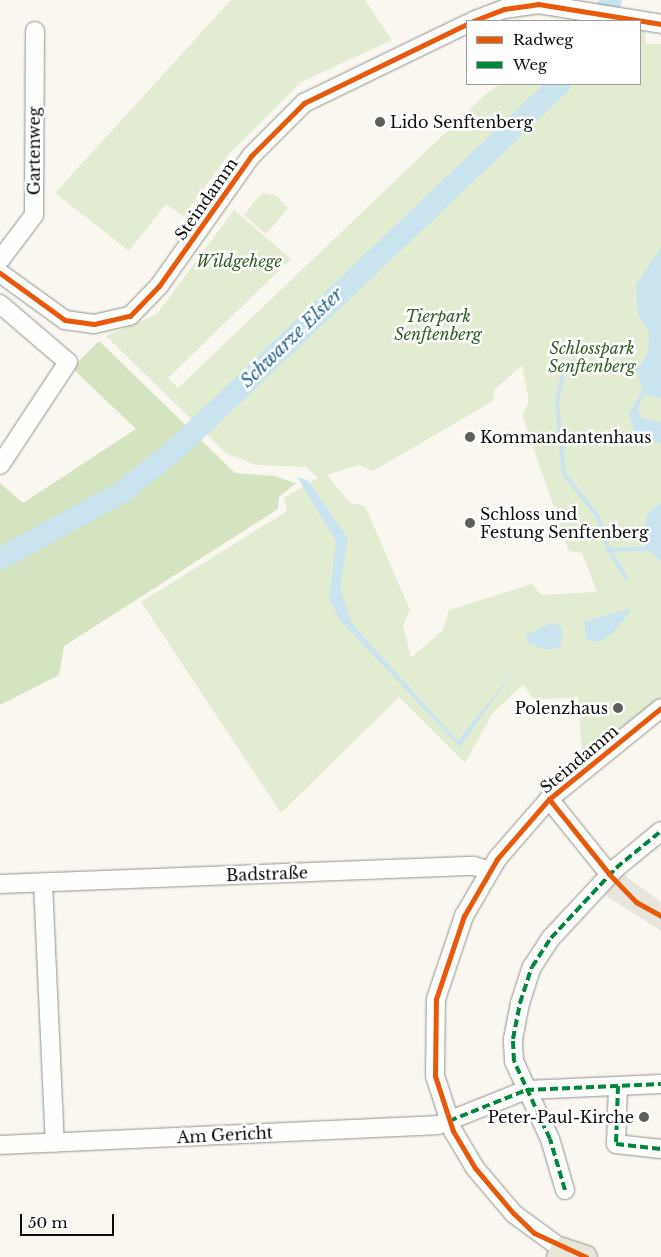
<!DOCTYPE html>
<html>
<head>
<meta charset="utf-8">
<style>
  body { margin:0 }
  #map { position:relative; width:661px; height:1257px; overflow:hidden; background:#f9f7ef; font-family:"Libre Baskerville",serif }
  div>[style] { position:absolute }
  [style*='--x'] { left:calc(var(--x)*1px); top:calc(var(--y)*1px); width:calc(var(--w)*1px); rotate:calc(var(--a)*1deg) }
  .green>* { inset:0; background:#e2ecd1 }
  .forest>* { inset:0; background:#d4e3c0 }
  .plaza>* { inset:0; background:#e8e5dc }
  .water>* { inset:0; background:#c9e3ef }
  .stream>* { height:4px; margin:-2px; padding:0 2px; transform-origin:2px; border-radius:2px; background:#c9e3ef }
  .river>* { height:22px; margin:-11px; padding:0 11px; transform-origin:11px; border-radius:11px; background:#c9e3ef }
  .roads { filter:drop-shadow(0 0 1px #92918e) drop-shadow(0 0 1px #92918e) }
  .minor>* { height:18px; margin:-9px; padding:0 9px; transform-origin:9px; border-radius:9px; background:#fefefd }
  .major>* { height:22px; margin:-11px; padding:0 11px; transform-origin:11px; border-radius:11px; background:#e9e5d9 }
  .quiet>* { height:4px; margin-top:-2px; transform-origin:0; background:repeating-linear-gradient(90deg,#00873e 0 8px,transparent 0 12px) }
  .cycleway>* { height:5px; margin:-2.5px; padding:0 2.5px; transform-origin:2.5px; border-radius:2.5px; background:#e8590c }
  .dots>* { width:14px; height:14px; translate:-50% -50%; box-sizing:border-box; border:2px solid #fff; border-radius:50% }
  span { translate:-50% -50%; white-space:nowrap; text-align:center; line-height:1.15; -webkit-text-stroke:5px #fff; paint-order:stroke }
  .poi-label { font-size:16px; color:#0b0b0b }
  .left { translate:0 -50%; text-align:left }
  .right { translate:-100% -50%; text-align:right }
  .street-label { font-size:16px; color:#0b0b0b }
  .park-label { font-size:16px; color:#315b23; font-style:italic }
  .water-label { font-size:18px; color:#23638e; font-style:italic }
  .legend { position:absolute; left:466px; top:20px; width:175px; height:65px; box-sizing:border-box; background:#fff; border:1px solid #9d9d9d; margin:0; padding:6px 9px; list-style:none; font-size:15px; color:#0b0b0b }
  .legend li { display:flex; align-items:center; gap:10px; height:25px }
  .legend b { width:25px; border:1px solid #9d9d9d }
  .scale { position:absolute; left:20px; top:1214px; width:94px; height:22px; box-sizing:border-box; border:2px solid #0b0b0b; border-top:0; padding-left:6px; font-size:15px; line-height:18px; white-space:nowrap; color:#0b0b0b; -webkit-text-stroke:4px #fff; paint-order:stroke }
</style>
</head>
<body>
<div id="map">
  <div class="green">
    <div style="clip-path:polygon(231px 0,365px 0,392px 40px,301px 82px,230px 153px,183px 216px,166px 204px,129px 251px,55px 193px)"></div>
    <div style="clip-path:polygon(evenodd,640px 30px,645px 31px,646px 44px,661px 44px,661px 702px,588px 760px,582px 755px,578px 697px,534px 700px,523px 684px,492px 714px,465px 763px,399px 697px,281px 813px,141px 602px,287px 511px,284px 498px,318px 478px,306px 467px,256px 465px,227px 454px,106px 336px,157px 314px,234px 210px,291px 259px,168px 378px,178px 388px,486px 94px,500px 84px,640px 84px,640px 30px,522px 365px,529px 402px,522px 415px,569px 551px,582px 553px,597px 592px,541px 595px,532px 584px,449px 610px,443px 630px,411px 658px,403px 625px,410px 610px,365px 506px,350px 503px,327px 475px,359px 465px,373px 471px,493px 401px,494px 390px,522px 365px)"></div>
    <div style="clip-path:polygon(262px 193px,277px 196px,288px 208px,266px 234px,244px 215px)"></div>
  </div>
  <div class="forest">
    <div style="clip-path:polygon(99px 341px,235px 473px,274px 476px,296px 483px,279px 497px,278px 509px,64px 646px,59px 675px,0 705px,0 483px,23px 503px,136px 429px,72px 368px)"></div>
  </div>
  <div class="plaza">
    <div style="clip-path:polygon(619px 871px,661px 902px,661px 931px,599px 891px)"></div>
  </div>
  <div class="water">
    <div style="clip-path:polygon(661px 247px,661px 398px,644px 395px,638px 409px,642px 418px,661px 422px,661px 444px,634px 430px,629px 414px,642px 391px,638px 370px,648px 352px,649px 332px,638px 315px,636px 285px)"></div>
    <div style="clip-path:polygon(297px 477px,307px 480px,348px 538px,340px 588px,352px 624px,458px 741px,519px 663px,460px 747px,340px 620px,329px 599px,336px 541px)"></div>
    <div style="clip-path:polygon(661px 503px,661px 561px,646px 549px,643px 535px,648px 513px)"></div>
    <div style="clip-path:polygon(628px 609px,630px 612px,612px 634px,599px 642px,587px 640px,584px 622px)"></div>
    <div style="clip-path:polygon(554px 622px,562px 628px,561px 647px,546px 650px,527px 643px,526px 635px)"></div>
  </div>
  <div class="stream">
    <div style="--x:609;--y:550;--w:37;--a:-2"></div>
    <div style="--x:626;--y:578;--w:33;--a:-121"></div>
    <div style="--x:609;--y:550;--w:35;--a:-108"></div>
    <div style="--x:598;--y:517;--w:55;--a:-128.3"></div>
    <div style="--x:564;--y:474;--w:71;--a:-95.6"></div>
    <div style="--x:557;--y:403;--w:37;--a:-79"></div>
    <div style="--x:564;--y:367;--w:11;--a:-34"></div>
    <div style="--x:573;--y:361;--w:66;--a:7.9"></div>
  </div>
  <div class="river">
    <div style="--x:602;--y:21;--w:23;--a:-67"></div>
    <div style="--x:0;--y:559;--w:139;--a:-28.8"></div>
    <div style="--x:122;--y:492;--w:69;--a:-38.5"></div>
    <div style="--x:176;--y:449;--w:530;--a:-43.55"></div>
  </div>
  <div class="roads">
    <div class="minor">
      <div style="--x:473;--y:21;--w:33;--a:-21"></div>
      <div style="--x:504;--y:9;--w:34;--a:-8"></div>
      <div style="--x:538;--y:4;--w:125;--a:9.2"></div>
      <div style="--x:0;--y:260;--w:56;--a:-52.9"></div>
      <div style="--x:34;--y:215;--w:184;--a:-89.7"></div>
      <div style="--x:0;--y:273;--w:80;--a:35.9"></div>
      <div style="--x:65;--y:320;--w:29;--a:8"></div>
      <div style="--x:94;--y:324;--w:37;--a:-13"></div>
      <div style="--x:130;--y:316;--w:42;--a:-46"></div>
      <div style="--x:159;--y:286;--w:159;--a:-54.7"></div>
      <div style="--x:251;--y:156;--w:75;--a:-45"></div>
      <div style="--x:304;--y:103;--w:181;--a:-25.9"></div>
      <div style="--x:0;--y:304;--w:89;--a:40.5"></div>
      <div style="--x:68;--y:362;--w:123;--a:123.4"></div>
      <div style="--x:549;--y:799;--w:97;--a:51.2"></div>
      <div style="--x:43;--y:883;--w:260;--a:87.4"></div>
      <div style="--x:0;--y:884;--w:474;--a:-2.2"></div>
      <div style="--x:474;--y:866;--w:17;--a:17"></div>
      <div style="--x:618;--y:1086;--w:58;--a:92"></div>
      <div style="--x:616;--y:1144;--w:45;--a:6.3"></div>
      <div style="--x:0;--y:1145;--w:438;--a:-2.6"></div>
      <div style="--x:438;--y:1125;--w:95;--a:-21.7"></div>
      <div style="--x:526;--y:1090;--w:135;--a:-2.5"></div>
      <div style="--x:565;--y:1190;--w:53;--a:-106.4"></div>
      <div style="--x:550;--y:1139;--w:86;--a:-114.8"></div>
      <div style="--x:514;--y:1061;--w:22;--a:-93"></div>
      <div style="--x:513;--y:1039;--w:37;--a:-79"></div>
      <div style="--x:520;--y:1003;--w:38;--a:-72"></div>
      <div style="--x:532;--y:967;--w:35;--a:-57"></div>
      <div style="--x:551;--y:938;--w:96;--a:-47.1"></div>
      <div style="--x:616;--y:868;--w:58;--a:-39.4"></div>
      <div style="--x:562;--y:1249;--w:59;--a:-143.9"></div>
      <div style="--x:514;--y:1214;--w:60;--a:-130.3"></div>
      <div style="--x:475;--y:1168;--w:43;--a:-120.7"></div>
      <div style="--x:453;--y:1131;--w:58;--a:-108.1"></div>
      <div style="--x:435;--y:1076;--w:77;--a:-89.3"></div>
      <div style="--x:436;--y:999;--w:88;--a:-71.4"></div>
      <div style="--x:464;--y:916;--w:66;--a:-59.9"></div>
      <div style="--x:497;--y:859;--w:79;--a:-49.1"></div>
      <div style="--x:549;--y:799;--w:144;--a:-39.1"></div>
    </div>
    <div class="major">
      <div style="--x:558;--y:1257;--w:9;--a:-63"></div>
      <div style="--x:562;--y:1249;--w:25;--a:18"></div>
    </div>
  </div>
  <div class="quiet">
    <div style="--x:618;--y:1086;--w:58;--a:92"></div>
    <div style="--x:616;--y:1144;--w:45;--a:6.3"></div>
    <div style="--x:449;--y:1121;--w:83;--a:-21.9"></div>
    <div style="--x:526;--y:1090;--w:135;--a:-2.5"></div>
    <div style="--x:565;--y:1190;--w:53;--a:-106.4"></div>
    <div style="--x:550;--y:1139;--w:86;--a:-114.8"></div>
    <div style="--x:514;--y:1061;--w:22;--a:-93"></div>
    <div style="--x:513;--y:1039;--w:37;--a:-79"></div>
    <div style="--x:520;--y:1003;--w:38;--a:-72"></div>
    <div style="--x:532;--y:967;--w:35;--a:-57"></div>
    <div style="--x:551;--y:938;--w:96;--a:-47.1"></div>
    <div style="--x:616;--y:868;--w:58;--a:-39.4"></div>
  </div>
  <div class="cycleway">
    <div style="--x:473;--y:21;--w:33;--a:-21"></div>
    <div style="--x:504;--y:9;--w:34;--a:-8"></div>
    <div style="--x:538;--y:4;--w:125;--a:9.2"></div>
    <div style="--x:0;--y:273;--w:80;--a:35.9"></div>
    <div style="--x:65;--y:320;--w:29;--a:8"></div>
    <div style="--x:94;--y:324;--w:37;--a:-13"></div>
    <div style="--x:130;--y:316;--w:42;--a:-46"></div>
    <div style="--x:159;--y:286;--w:159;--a:-54.7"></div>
    <div style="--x:251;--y:156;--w:75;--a:-45"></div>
    <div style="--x:304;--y:103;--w:181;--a:-25.9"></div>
    <div style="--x:549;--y:799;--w:97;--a:51.2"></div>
    <div style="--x:610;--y:875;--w:37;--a:46"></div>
    <div style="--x:636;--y:902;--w:29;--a:29"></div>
    <div style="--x:586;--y:1257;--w:57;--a:-155.2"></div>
    <div style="--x:534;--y:1233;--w:28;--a:-136"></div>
    <div style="--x:514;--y:1214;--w:60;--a:-130.3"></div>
    <div style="--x:475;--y:1168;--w:43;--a:-120.7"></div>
    <div style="--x:453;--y:1131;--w:58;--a:-108.1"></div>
    <div style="--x:435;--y:1076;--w:77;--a:-89.3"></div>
    <div style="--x:436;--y:999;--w:88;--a:-71.4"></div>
    <div style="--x:464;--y:916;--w:66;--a:-59.9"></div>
    <div style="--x:497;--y:859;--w:79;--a:-49.1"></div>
    <div style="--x:549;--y:799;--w:144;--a:-39.1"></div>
  </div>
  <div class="dots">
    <div style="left:380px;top:122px;background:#5e5e5b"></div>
    <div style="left:470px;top:437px;background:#5e5e5b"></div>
    <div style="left:470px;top:523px;background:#5e5e5b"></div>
    <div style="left:618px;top:708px;background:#5e5e5b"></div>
    <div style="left:644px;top:1117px;background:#5e5e5b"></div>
  </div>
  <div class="poi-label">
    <span class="left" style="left:390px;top:122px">Lido Senftenberg</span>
    <span class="left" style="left:480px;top:437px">Kommandantenhaus</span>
    <span class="left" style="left:480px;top:523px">Schloss und<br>Festung Senftenberg</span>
    <span class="right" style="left:608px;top:708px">Polenzhaus</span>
    <span class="right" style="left:634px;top:1117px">Peter-Paul-Kirche</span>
  </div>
  <div class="street-label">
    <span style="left:34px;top:151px;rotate:-90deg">Gartenweg</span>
    <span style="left:206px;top:199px;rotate:-55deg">Steindamm</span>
    <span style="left:579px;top:759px;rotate:-40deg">Steindamm</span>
    <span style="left:267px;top:874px;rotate:-2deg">Badstraße</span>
    <span style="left:225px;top:1135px;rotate:-3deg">Am Gericht</span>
  </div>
  <div class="park-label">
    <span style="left:239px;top:261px">Wildgehege</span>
    <span style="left:438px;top:325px">Tierpark<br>Senftenberg</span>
    <span style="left:592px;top:357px">Schlosspark<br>Senftenberg</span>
  </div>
  <div class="water-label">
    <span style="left:292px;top:338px;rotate:-44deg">Schwarze Elster</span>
  </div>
  <ul class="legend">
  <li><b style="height:6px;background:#e8590c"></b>Radweg</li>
  <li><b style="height:6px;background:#00873e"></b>Weg</li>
  </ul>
  <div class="scale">50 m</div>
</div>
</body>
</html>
